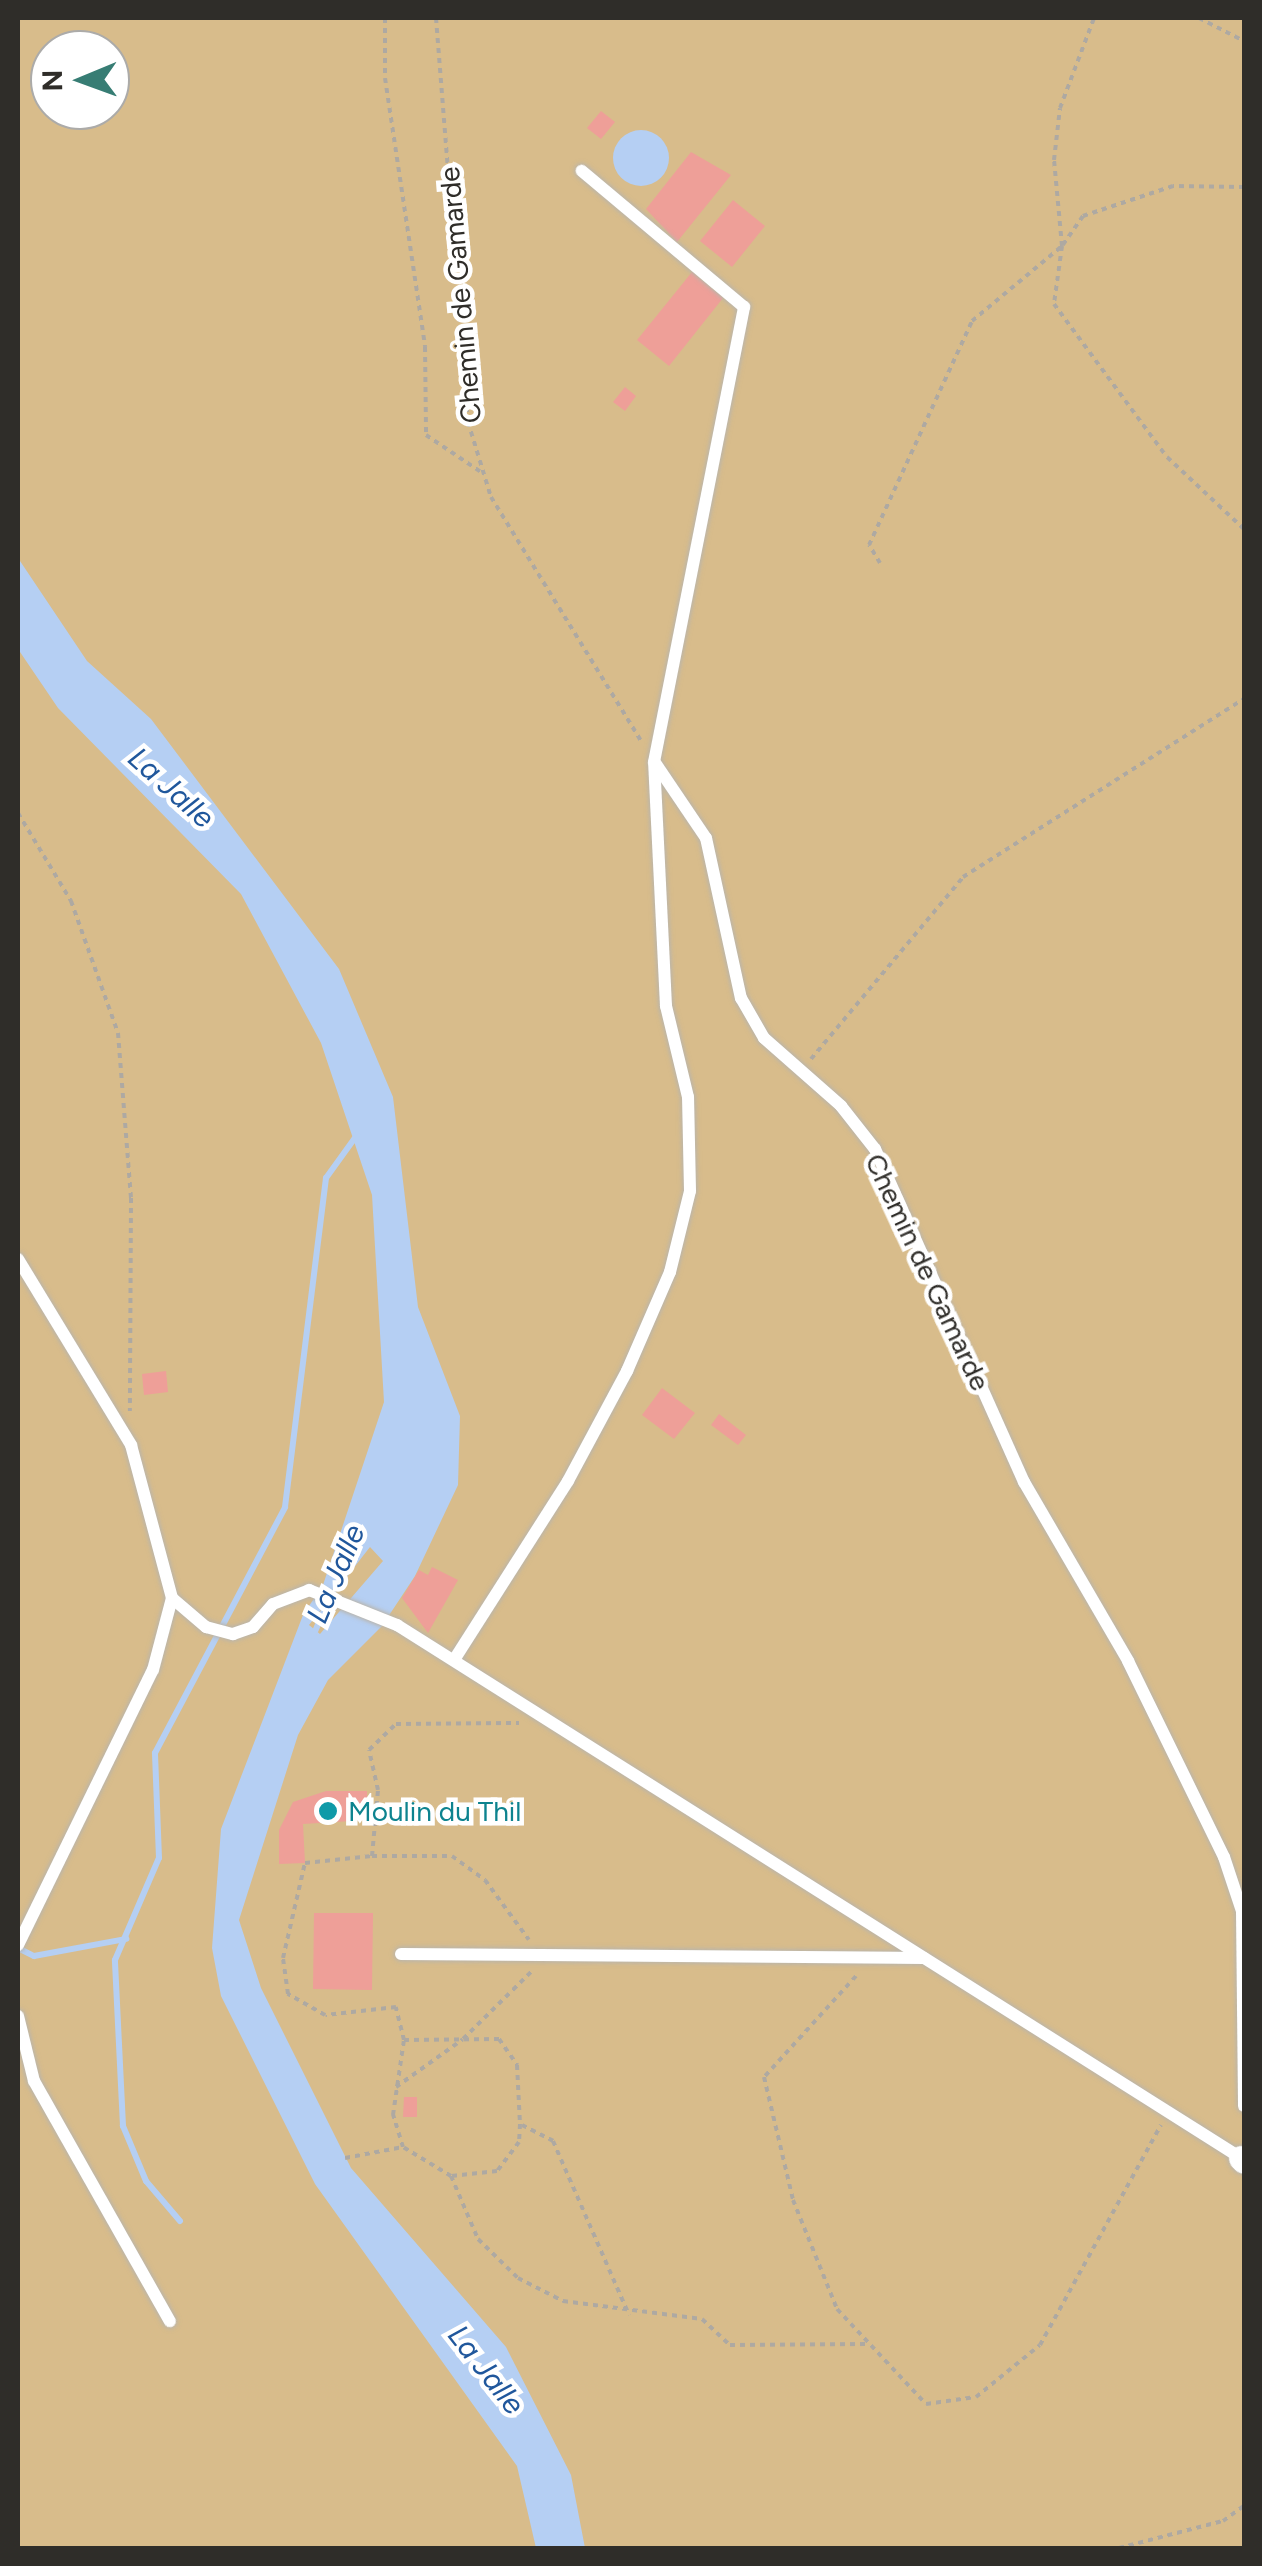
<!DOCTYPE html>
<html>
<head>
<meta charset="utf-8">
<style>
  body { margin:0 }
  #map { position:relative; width:1262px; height:2566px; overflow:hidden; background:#f7f1e7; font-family:Figtree,sans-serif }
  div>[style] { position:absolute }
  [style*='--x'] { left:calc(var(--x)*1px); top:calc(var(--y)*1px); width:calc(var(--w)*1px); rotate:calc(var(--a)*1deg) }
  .green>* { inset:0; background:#d8bc8b }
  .water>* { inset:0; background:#b5cff3 }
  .round { border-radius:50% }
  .stream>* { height:6px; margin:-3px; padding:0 3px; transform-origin:3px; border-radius:3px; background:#b5cff3 }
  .building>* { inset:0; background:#ee9f98 }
  .path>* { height:4px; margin-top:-2px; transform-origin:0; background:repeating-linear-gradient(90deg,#aea9a2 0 5px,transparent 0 10px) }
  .roads { filter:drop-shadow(0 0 2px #bab5ab) drop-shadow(0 0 2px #bab5ab) }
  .service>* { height:12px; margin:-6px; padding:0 6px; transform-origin:6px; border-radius:6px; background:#fff }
  .minor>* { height:25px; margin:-12.5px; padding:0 12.5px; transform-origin:12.5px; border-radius:12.5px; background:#fff }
  .dots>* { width:28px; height:28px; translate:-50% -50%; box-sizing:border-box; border:5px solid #fff; border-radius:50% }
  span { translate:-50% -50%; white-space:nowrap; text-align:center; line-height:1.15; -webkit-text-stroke:9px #fff; paint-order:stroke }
  .street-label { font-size:28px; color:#2f2d29 }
  .culture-label { font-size:28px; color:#0d838f }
  .left { translate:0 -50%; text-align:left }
  .water-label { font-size:30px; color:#20579c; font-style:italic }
  .frame { position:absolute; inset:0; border:20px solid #2f2d29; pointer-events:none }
  .north { position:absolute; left:30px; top:30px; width:100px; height:100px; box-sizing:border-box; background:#fff; border:2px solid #acaba9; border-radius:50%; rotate:269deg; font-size:28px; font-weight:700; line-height:40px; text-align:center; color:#2f2d29 }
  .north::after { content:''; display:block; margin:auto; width:35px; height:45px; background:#377d74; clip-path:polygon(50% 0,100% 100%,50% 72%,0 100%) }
</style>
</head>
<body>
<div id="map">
  <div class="green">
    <div style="clip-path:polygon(evenodd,18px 18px,1244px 18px,1244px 2548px,18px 2548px,18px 18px,50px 50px,110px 50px,110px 110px,50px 110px,50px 50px)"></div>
  </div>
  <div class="water">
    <div class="round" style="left:613px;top:130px;width:56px;height:56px"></div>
    <div style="clip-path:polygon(evenodd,18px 558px,87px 661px,151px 719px,339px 969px,393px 1097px,418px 1307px,460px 1416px,458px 1485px,415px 1576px,382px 1626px,328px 1680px,298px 1735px,239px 1920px,261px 1988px,351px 2168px,506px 2347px,571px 2475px,585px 2548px,536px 2548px,517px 2466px,315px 2184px,221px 1996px,212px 1948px,221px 1829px,303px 1615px,323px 1585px,384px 1402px,372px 1195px,321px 1043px,241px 894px,58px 708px,18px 649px,18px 558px,370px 1547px,383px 1561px,320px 1634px,309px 1625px,370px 1547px)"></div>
  </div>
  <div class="stream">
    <div style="--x:313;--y:1636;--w:58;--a:-66.5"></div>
    <div style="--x:18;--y:1948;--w:18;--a:27"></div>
    <div style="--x:34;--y:1956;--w:94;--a:-10.5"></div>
    <div style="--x:180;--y:2221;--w:52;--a:-130.4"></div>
    <div style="--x:146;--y:2181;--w:60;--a:-112.7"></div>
    <div style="--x:123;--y:2126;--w:166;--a:-92.8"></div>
    <div style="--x:115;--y:1960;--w:111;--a:-66.7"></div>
    <div style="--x:159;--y:1858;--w:105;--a:-92.2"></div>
    <div style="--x:155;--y:1753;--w:278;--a:-62.1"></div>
    <div style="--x:285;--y:1507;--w:332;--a:-82.9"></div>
    <div style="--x:326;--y:1178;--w:53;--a:-54.2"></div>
  </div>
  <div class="building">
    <div style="clip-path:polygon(601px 111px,615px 122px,601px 139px,587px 128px)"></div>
    <div style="clip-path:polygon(691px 152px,731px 175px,677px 242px,646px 209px)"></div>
    <div style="clip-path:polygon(733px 200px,765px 226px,732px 267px,700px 241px)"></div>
    <div style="clip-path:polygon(692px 272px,723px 298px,669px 366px,637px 340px)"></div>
    <div style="clip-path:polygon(625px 387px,636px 396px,625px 411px,613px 402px)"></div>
    <div style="clip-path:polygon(166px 1371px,168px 1392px,144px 1395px,142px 1374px)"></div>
    <div style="clip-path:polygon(662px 1388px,695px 1413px,674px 1439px,642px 1415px)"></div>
    <div style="clip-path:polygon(719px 1414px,746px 1435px,738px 1445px,711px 1425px)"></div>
    <div style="clip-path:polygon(432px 1567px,458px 1580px,428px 1633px,402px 1598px,419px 1570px,428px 1575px)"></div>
    <div style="clip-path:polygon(326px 1791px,367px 1791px,368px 1820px,303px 1824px,305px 1863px,279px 1864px,279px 1830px,293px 1802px)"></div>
    <div style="clip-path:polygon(314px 1913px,373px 1913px,372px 1990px,313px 1989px)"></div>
    <div style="clip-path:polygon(404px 2097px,417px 2097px,417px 2117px,403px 2117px)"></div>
  </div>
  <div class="path">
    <div style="--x:385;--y:18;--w:60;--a:90"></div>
    <div style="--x:385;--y:78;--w:272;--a:81.5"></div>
    <div style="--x:425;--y:347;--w:88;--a:89.3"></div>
    <div style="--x:426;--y:435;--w:70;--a:33.9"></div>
    <div style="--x:436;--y:18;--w:405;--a:85.5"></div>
    <div style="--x:468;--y:422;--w:78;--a:73"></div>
    <div style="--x:491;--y:497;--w:286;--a:58.4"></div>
    <div style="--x:1199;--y:18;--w:51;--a:27.1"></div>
    <div style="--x:1244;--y:187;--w:71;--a:-179.2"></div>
    <div style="--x:1173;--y:186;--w:95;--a:161.6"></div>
    <div style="--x:1083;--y:216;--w:37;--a:125"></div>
    <div style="--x:1062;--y:246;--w:59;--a:97.9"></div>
    <div style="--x:1054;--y:304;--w:190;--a:53.6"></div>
    <div style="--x:1167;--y:457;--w:105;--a:43.1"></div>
    <div style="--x:880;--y:563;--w:21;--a:-121"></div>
    <div style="--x:869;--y:545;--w:247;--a:-65.3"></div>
    <div style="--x:972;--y:321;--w:117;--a:-39.8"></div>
    <div style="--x:1062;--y:246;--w:86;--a:-95.3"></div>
    <div style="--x:1054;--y:160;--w:52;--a:-83.4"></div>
    <div style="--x:1060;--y:108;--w:96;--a:-69.3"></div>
    <div style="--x:18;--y:813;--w:103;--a:58.9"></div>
    <div style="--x:71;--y:901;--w:140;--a:70.4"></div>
    <div style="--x:118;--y:1033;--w:166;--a:85.5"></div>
    <div style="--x:131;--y:1198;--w:213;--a:90.3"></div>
    <div style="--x:811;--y:1059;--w:237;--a:-50.1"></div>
    <div style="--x:963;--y:877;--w:333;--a:-32.4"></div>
    <div style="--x:372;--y:1856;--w:80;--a:0"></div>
    <div style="--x:452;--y:1856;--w:41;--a:36"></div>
    <div style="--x:485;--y:1880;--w:74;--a:53.7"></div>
    <div style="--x:856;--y:1976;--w:137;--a:132.3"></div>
    <div style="--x:764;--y:2077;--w:126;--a:76.7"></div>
    <div style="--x:793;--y:2200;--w:118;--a:68"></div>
    <div style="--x:837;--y:2309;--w:130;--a:46.9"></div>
    <div style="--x:926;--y:2404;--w:50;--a:-8"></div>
    <div style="--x:976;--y:2397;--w:82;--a:-39.1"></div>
    <div style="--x:1040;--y:2345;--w:251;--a:-61.2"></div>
    <div style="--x:404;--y:2040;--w:95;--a:-0.6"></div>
    <div style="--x:499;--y:2039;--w:32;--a:55"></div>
    <div style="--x:517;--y:2065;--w:59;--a:87.1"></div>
    <div style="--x:520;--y:2124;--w:18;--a:93"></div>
    <div style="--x:519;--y:2142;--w:36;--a:127"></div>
    <div style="--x:497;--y:2171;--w:46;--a:173.8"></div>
    <div style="--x:451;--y:2176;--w:56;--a:-148.9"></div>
    <div style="--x:403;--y:2147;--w:34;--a:-107"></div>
    <div style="--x:393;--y:2115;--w:76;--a:-81.7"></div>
    <div style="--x:404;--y:2040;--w:34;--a:-104"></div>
    <div style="--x:396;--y:2007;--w:71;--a:173.6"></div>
    <div style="--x:325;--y:2015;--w:43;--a:-150.4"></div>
    <div style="--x:288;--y:1994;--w:36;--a:-98"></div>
    <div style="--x:283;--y:1958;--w:98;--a:-77"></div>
    <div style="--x:305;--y:1863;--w:67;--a:-6"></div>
    <div style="--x:372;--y:1856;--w:66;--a:-84.8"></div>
    <div style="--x:378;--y:1790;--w:41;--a:-102.7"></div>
    <div style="--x:369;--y:1750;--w:37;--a:-44"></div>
    <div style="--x:396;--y:1724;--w:123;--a:-0.5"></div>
    <div style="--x:396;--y:2087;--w:82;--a:-35.6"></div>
    <div style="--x:463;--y:2039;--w:97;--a:-44.6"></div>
    <div style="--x:522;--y:2125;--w:35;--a:27"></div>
    <div style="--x:553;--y:2141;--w:190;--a:66.4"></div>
    <div style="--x:345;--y:2158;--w:59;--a:-10.7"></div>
    <div style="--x:451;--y:2176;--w:69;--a:66.8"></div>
    <div style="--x:478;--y:2239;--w:56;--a:44.3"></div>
    <div style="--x:518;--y:2278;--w:51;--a:27.1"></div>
    <div style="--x:563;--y:2301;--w:140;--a:7.4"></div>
    <div style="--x:702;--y:2319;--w:38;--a:43"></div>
    <div style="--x:730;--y:2345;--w:136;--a:-0.4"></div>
    <div style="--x:1119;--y:2548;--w:107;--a:-14.6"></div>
    <div style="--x:1223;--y:2521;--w:26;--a:-36"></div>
  </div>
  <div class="roads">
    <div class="service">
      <div style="--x:656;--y:764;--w:89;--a:56"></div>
      <div style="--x:706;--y:838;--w:164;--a:77.7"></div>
      <div style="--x:741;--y:998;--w:46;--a:60.1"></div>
      <div style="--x:764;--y:1038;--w:103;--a:41.4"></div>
      <div style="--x:841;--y:1106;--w:55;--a:51.7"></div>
      <div style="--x:875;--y:1149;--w:365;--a:65.9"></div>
      <div style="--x:1024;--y:1482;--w:207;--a:59.8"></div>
      <div style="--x:1128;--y:1661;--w:218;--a:63.9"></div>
      <div style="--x:1224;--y:1857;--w:57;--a:71.6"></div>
      <div style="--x:1242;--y:1911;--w:195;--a:89.4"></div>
      <div style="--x:18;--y:1259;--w:218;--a:58.7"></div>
      <div style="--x:131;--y:1445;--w:158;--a:75"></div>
      <div style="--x:172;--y:1598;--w:45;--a:40.5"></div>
      <div style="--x:206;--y:1627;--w:28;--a:15"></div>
      <div style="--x:233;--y:1634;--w:21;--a:-19"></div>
      <div style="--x:253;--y:1627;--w:30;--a:-49"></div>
      <div style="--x:273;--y:1604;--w:39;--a:-21"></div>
      <div style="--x:309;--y:1590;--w:95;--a:21.7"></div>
      <div style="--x:397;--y:1625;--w:998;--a:32.27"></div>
      <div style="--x:454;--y:1660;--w:212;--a:-57.5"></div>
      <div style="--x:568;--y:1481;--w:125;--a:-61.8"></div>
      <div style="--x:627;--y:1371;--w:108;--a:-66.5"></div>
      <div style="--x:670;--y:1272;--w:83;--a:-76.1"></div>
      <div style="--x:690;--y:1191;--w:94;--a:-91.2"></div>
      <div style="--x:688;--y:1097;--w:94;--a:-103.6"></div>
      <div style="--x:666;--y:1006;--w:244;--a:-92.8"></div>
      <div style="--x:654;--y:762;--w:464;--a:-78.8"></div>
      <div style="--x:744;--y:307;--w:212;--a:-140"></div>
      <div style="--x:18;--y:1945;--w:306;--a:-63.9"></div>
      <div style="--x:153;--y:1670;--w:74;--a:-75.2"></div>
      <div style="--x:401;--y:1954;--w:523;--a:0.44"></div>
      <div style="--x:18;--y:2016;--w:67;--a:76.2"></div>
      <div style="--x:34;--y:2081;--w:276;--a:60.5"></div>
    </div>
    <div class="minor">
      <div style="--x:1241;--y:2158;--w:4;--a:45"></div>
    </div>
  </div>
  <div class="dots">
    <div style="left:328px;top:1811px;background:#0f9aa8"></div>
  </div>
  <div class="street-label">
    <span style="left:460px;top:295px;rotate:-95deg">Chemin de Gamarde</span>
    <span style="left:928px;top:1272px;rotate:65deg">Chemin de Gamarde</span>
  </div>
  <div class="culture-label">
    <span class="left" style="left:348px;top:1811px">Moulin du Thil</span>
  </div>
  <div class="water-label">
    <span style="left:171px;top:788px;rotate:42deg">La Jalle</span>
    <span style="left:336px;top:1574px;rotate:-67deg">La Jalle</span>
    <span style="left:486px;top:2370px;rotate:52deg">La Jalle</span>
  </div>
  <div class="frame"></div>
  <div class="north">N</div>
</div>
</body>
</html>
